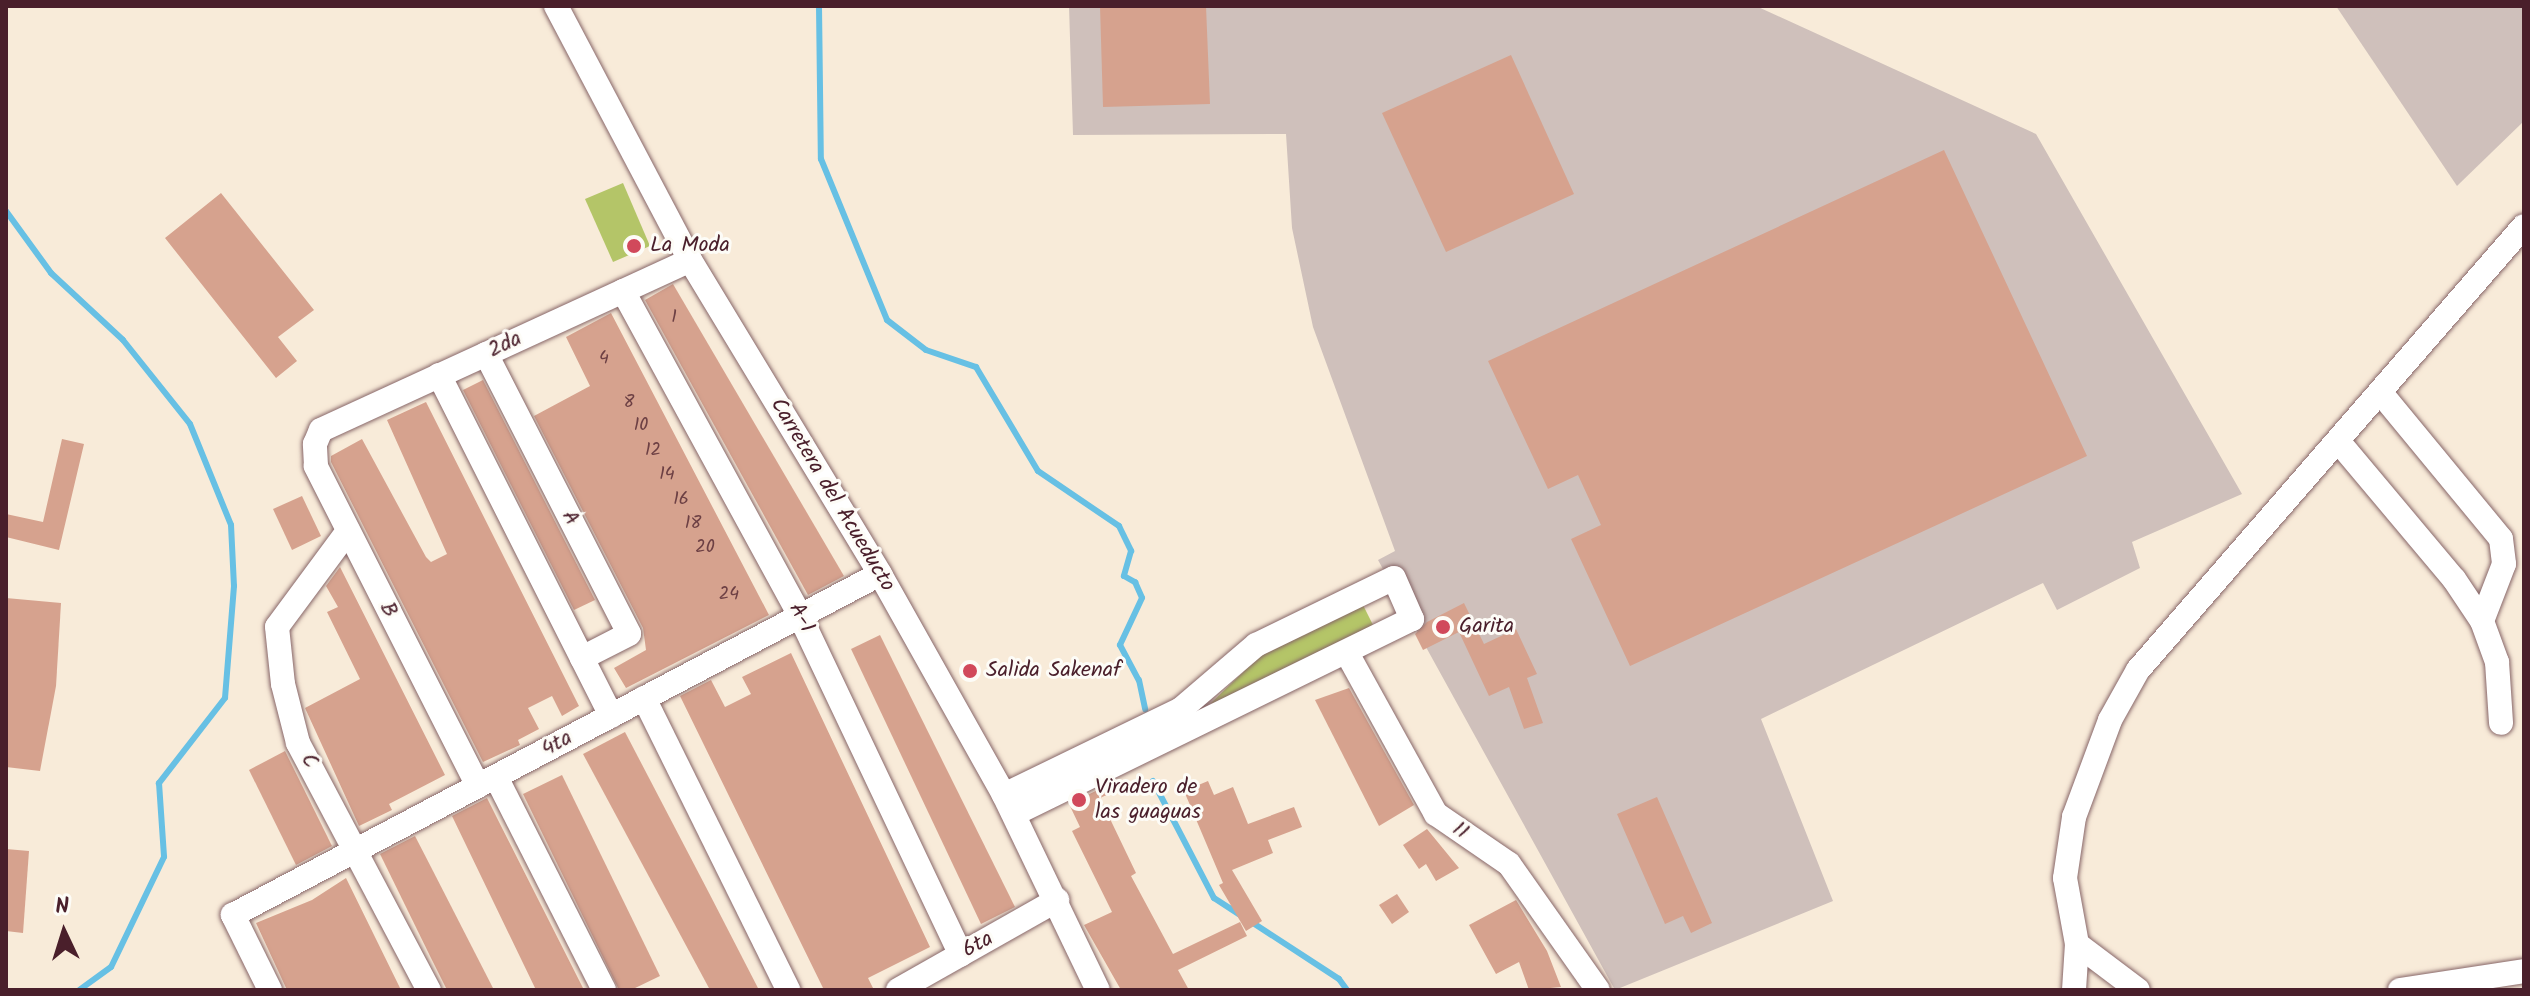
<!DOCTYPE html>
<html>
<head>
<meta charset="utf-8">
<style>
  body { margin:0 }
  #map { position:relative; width:2530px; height:996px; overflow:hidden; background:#f8ebd9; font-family:Kalam,sans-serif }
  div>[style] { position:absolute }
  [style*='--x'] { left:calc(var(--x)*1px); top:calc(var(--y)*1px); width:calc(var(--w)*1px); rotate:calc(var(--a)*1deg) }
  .industrial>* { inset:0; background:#cfc0bb }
  .green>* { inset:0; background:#b4c568 }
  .stream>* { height:6px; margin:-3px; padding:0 3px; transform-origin:3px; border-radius:3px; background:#67c0e4 }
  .building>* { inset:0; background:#d6a28e }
  .roads { filter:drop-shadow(0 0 2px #876668) drop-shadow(0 0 2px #876668) }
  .minor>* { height:24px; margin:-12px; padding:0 12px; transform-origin:12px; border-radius:12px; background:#fff }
  .dots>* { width:22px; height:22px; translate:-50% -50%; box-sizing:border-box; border:4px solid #fdfcf7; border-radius:50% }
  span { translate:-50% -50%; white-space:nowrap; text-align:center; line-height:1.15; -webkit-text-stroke:6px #fdfcf7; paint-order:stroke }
  .number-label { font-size:18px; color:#6d4044 }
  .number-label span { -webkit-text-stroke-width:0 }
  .poi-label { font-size:22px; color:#4a1f2b }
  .left { translate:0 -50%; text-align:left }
  .street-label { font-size:22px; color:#4a1f2b }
  .frame { position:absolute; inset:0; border:8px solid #4a1f2b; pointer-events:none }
  .north { position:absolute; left:24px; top:892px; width:80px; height:80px; -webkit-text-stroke:6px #fdfcf7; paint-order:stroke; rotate:356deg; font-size:22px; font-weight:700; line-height:32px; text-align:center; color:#4a1f2b }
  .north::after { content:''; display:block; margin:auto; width:28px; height:36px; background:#4a1f2b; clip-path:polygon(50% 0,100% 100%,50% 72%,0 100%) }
</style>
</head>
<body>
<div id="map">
  <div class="industrial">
    <div style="clip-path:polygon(1069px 6px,1756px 6px,2036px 134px,2242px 494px,2132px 542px,2140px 568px,2057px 610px,2043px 583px,1761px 719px,1833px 901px,1615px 990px,1378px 560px,1395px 551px,1313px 327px,1292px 228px,1286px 134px,1073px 135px)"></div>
    <div style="clip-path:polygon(2336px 6px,2524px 6px,2524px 121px,2457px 186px)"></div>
  </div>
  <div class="green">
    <div style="clip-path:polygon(623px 183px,650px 246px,613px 262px,585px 199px)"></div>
    <div style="clip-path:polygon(1363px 605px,1376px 631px,1215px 707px,1211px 703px,1264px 652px)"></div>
  </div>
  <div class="stream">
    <div style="--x:819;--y:6;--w:153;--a:89.3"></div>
    <div style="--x:821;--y:159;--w:174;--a:67.7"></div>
    <div style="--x:887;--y:320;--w:49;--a:37.6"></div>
    <div style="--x:926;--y:350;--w:53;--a:18.8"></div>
    <div style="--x:976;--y:367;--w:121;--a:59.2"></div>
    <div style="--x:1038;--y:471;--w:98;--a:34.2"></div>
    <div style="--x:1119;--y:526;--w:28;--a:64"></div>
    <div style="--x:1131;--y:551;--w:26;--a:106"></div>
    <div style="--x:1124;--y:576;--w:13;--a:29"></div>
    <div style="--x:1135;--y:582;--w:17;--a:66"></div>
    <div style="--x:1142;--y:598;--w:52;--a:115.1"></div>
    <div style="--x:1120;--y:645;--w:40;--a:62"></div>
    <div style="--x:1139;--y:680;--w:30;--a:78"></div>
    <div style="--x:6;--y:211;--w:77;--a:54"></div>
    <div style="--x:51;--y:273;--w:98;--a:42.9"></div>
    <div style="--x:123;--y:340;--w:107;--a:51.4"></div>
    <div style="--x:190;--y:424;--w:109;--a:67.9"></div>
    <div style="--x:231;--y:525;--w:61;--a:87.2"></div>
    <div style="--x:234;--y:586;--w:112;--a:94.6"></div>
    <div style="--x:225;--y:698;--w:108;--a:127.8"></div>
    <div style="--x:159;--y:783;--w:74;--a:86.1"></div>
    <div style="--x:164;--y:857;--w:122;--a:115.7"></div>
    <div style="--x:111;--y:967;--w:39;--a:144"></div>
    <div style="--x:1153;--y:781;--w:132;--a:62.5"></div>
    <div style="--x:1214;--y:898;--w:31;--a:33"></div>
    <div style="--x:1250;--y:921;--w:106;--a:33.1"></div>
    <div style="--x:1339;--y:979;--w:14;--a:54"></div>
  </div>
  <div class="building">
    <div style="clip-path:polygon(1100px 6px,1206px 6px,1210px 104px,1103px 107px)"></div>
    <div style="clip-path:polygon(1511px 55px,1574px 194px,1446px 252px,1382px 113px)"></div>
    <div style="clip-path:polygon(1944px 150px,2087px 456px,1630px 666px,1571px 539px,1601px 525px,1578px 475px,1548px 489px,1488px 361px)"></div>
    <div style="clip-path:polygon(221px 193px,314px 310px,278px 337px,297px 361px,276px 378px,165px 238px)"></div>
    <div style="clip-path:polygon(673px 284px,844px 576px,808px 595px,645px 300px)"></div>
    <div style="clip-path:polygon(611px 313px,769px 615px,626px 688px,614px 668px,646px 650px,643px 628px,534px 416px,590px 386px,566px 337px)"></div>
    <div style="clip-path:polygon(483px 380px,595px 600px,574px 610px,463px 390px)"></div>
    <div style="clip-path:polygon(426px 402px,579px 706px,562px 716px,552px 696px,528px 708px,539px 729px,518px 740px,520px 745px,483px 762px,331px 462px,331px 456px,362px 439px,426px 557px,431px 562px,447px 554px,387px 420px)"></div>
    <div style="clip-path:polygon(62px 439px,84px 444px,59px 550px,6px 537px,6px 514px,43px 522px)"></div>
    <div style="clip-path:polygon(302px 496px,321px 536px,292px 550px,273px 509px)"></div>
    <div style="clip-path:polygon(340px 567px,445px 775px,389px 804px,392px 810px,359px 826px,305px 708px,360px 679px,327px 612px,338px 607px,326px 586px)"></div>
    <div style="clip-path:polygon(6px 598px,61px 603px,56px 686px,40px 771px,6px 767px)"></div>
    <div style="clip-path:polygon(1464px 603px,1484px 644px,1516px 629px,1537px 674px,1527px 678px,1543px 723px,1524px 729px,1509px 687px,1489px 696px,1459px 632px,1423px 650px,1415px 634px,1427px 622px)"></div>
    <div style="clip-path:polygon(880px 635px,1015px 907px,981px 924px,851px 649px)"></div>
    <div style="clip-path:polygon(791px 653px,930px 947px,868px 978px,874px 990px,824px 990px,680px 696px,711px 680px,725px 707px,751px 694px,742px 677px)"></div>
    <div style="clip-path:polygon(1349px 688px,1414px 805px,1379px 826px,1315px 700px)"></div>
    <div style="clip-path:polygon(625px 732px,708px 891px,759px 990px,710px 990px,583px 754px)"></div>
    <div style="clip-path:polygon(285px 751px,332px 846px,296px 865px,249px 770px)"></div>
    <div style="clip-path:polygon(562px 775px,660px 976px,631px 990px,619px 990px,523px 794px)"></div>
    <div style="clip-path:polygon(1118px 780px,1122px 788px,1100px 798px,1136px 873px,1131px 876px,1173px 954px,1240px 922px,1247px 936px,1178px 970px,1189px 990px,1121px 990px,1084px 925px,1112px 912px,1072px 831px,1080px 827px,1069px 804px)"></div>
    <div style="clip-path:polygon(1208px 781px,1214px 795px,1233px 787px,1248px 824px,1294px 807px,1302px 827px,1268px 840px,1273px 853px,1232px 870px,1262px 921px,1246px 931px,1219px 885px,1223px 883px,1184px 791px)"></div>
    <div style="clip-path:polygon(1657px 797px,1712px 923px,1691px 933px,1683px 916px,1665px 924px,1617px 814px)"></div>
    <div style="clip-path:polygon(487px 798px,501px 826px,584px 990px,536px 990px,452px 816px)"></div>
    <div style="clip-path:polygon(1427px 829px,1459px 868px,1436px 881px,1426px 864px,1419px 869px,1403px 845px)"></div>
    <div style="clip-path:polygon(415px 836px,432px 869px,494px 990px,447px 990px,431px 958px,380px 854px)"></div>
    <div style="clip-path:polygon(6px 849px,29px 851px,23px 933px,6px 931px)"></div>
    <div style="clip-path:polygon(346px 878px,401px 990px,287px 990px,256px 923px,312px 900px)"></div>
    <div style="clip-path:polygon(1397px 894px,1409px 912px,1392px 924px,1379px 905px)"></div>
    <div style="clip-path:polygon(1516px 900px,1547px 951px,1561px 987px,1529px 990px,1519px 962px,1496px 974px,1469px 925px)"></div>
  </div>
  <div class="roads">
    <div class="minor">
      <div style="--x:556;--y:6;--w:287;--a:62.2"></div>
      <div style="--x:690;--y:260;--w:367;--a:58.8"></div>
      <div style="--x:880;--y:574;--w:253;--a:60.7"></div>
      <div style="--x:1004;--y:795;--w:216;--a:64.3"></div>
      <div style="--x:623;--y:291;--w:370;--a:61.4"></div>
      <div style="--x:800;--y:616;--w:375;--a:64.6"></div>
      <div style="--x:486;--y:354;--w:314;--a:62.9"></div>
      <div style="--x:629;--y:634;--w:53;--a:152.9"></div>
      <div style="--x:439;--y:375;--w:382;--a:63.2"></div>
      <div style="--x:2380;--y:392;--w:190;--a:50.5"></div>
      <div style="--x:2501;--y:539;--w:25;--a:83"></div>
      <div style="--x:2504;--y:564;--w:61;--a:111.1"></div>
      <div style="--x:2338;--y:441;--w:180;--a:50"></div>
      <div style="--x:2454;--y:579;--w:50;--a:56.3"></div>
      <div style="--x:2482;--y:621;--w:44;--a:69.9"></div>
      <div style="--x:2497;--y:662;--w:61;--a:86.2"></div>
      <div style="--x:348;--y:531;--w:119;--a:126.5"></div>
      <div style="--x:277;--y:627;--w:57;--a:84"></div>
      <div style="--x:283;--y:684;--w:61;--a:75.7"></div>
      <div style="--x:298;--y:743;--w:280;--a:62.1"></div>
      <div style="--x:1347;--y:653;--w:184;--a:61.1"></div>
      <div style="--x:1436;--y:814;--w:88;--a:34.4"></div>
      <div style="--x:1509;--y:864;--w:154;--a:54.8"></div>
      <div style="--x:644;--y:698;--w:326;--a:63.7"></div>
      <div style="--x:496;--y:777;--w:239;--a:63.1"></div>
      <div style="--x:478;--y:786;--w:359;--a:-116.9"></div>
      <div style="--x:316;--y:466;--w:22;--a:-93"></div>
      <div style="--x:315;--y:444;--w:15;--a:-67"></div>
      <div style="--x:321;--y:430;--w:406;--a:-24.7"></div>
      <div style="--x:1004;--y:795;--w:197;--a:-25.9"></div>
      <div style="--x:1181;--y:709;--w:99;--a:-40.5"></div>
      <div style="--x:1256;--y:645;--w:153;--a:-25.9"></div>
      <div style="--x:1394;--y:578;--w:45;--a:66.3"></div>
      <div style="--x:1412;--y:619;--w:443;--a:153.9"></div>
      <div style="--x:2077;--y:944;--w:76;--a:37"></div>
      <div style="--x:270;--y:990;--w:84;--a:-116.3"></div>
      <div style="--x:233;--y:915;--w:731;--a:-27.79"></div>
      <div style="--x:898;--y:990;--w:183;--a:-29.5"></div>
      <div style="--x:2074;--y:990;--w:46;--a:-86.3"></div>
      <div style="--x:2077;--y:944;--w:67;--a:-100.3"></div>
      <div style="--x:2065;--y:878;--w:62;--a:-81.6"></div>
      <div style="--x:2074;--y:817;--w:103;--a:-69.6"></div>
      <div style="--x:2110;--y:720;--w:57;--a:-60.8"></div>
      <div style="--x:2138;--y:670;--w:588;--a:-49"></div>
      <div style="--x:2400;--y:990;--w:125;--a:-8.7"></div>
    </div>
  </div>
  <div class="dots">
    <div style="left:634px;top:246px;background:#d1495b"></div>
    <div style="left:1443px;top:627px;background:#d1495b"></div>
    <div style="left:970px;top:671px;background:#d1495b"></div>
    <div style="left:1079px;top:800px;background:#d1495b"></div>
  </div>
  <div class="number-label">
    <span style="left:674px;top:318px">1</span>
    <span style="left:604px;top:359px">4</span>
    <span style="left:629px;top:403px">8</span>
    <span style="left:641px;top:426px">10</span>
    <span style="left:653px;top:451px">12</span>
    <span style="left:667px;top:475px">14</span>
    <span style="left:681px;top:500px">16</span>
    <span style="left:693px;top:524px">18</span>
    <span style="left:705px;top:548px">20</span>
    <span style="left:729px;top:595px">24</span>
  </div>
  <div class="poi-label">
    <span class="left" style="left:650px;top:246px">La Moda</span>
    <span class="left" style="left:1459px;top:627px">Garita</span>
    <span class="left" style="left:986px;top:671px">Salida Sakenaf</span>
    <span class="left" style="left:1095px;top:800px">Viradero de<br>las guaguas</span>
  </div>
  <div class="street-label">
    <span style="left:505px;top:345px;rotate:-25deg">2da</span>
    <span style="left:832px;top:495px;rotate:59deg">Carretera del Acueducto</span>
    <span style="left:570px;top:518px;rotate:63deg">A</span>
    <span style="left:388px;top:610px;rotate:63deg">B</span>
    <span style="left:801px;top:618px;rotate:63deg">A-1</span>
    <span style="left:557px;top:744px;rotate:-28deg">4ta</span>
    <span style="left:309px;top:761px;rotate:60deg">C</span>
    <span style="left:1460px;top:831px;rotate:35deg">11</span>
    <span style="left:978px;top:945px;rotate:-29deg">6ta</span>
  </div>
  <div class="frame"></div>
  <div class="north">N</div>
</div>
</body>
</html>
